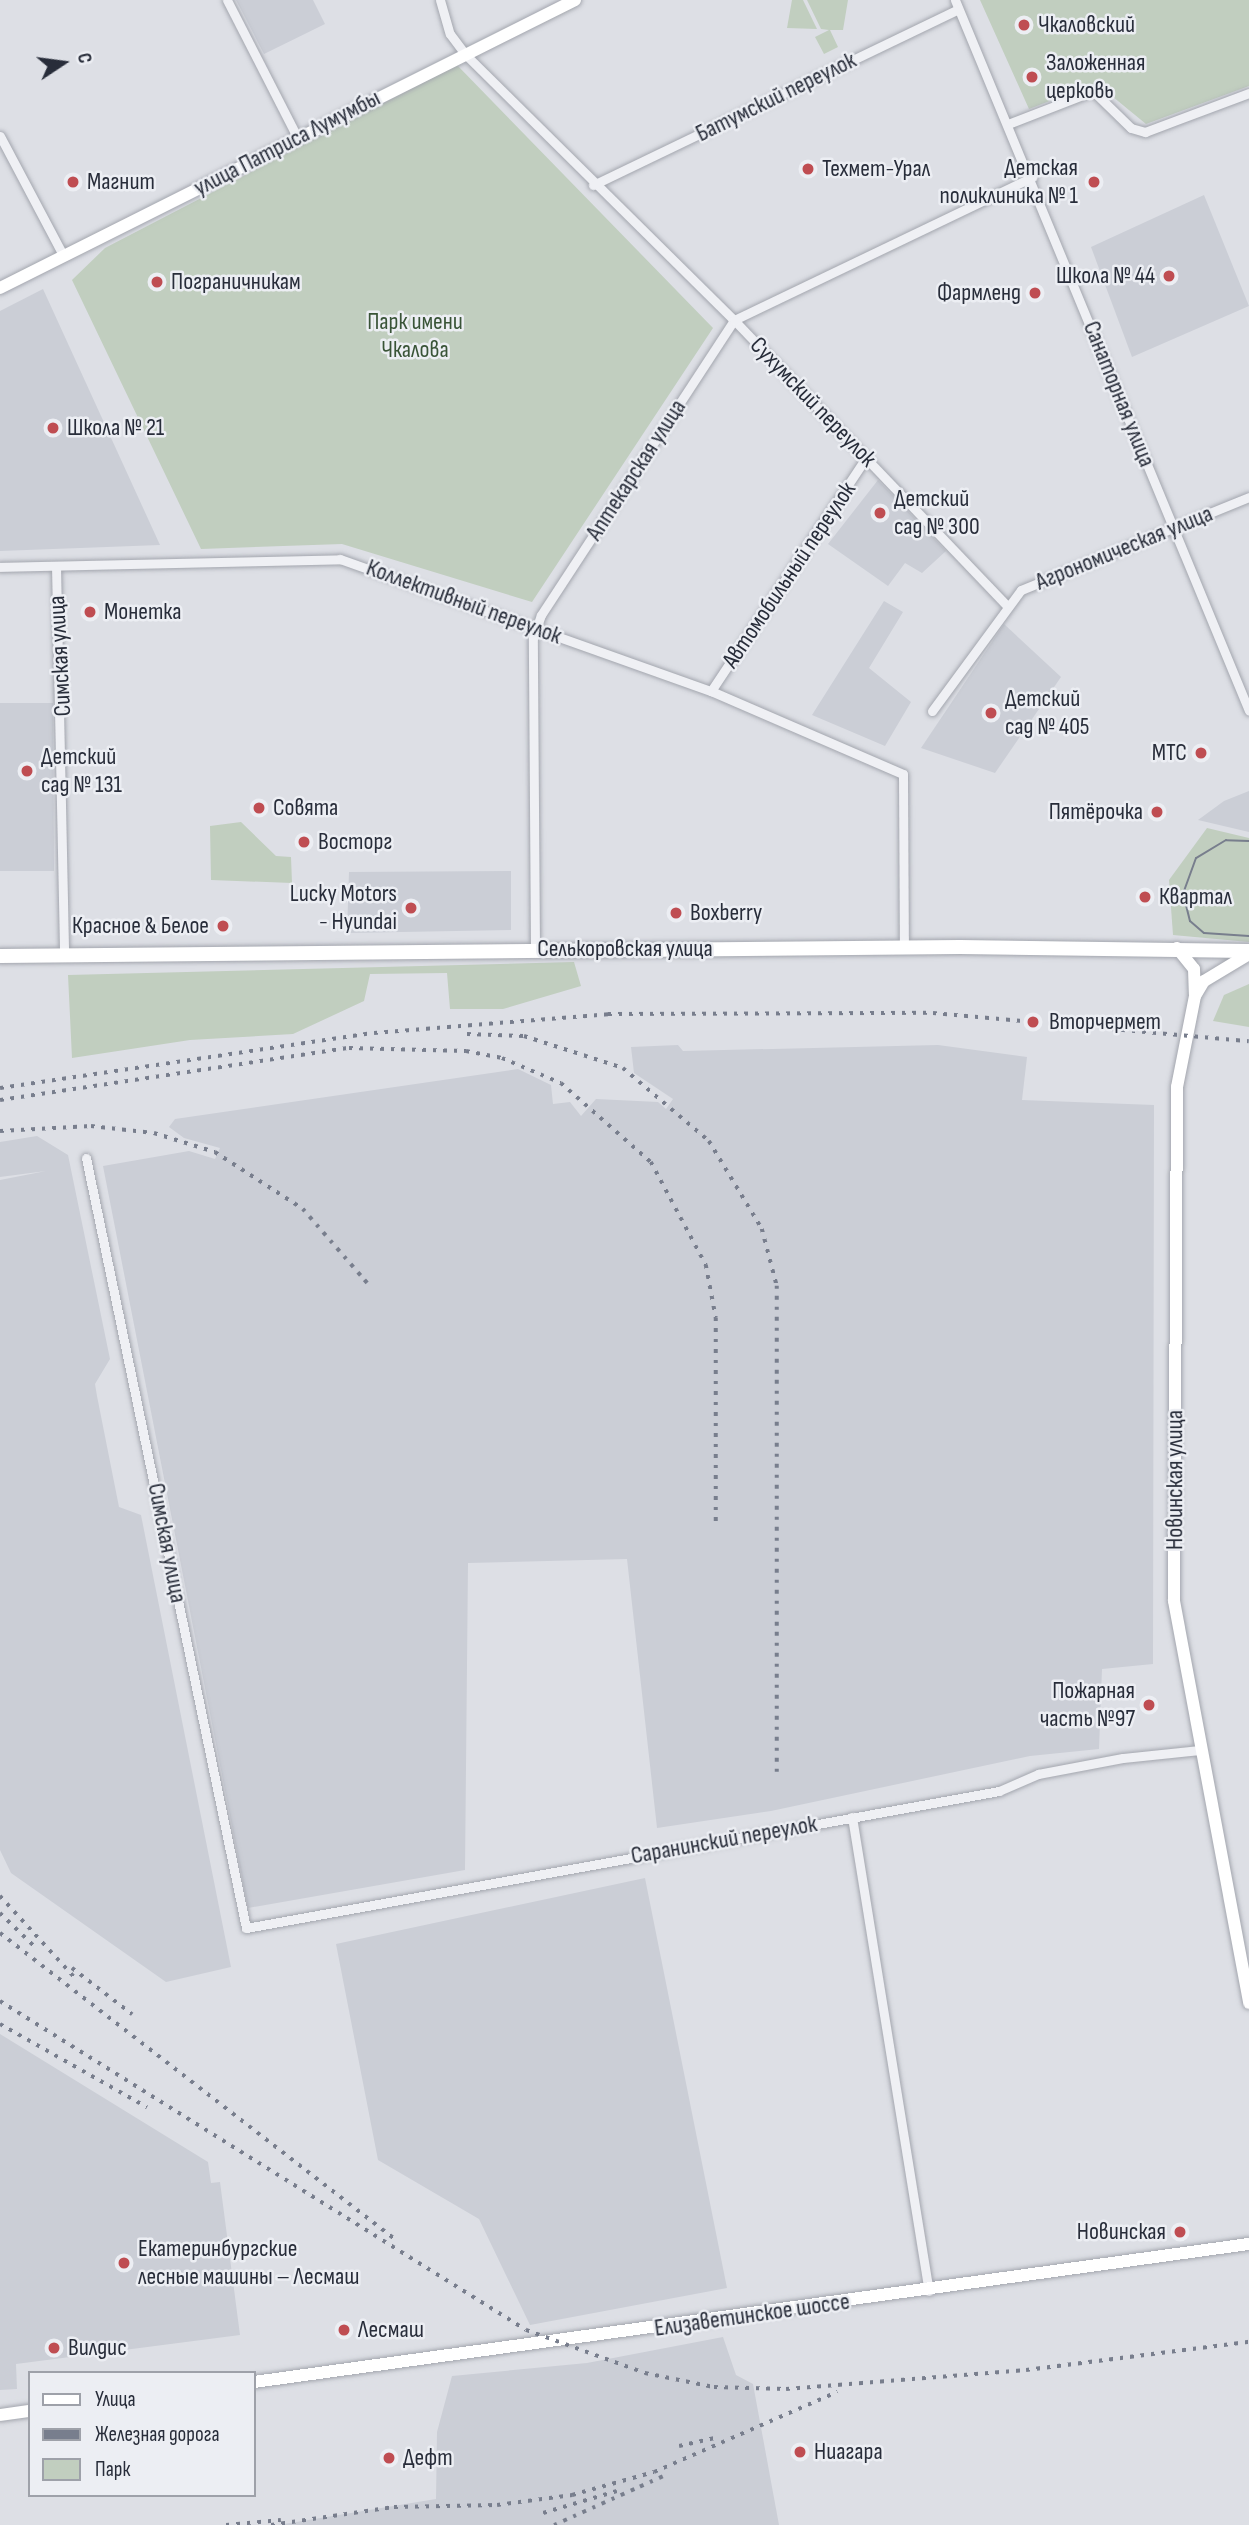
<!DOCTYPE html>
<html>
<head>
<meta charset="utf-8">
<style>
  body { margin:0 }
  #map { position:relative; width:1249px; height:2525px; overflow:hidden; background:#dddfe5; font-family:"Sofia Sans Condensed",sans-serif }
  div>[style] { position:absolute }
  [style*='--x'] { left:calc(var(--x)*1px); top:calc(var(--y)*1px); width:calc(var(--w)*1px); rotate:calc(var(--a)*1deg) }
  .built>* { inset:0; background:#cbced6 }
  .green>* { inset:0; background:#c1cebf }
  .roads { filter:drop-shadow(0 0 2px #a3a6ae) drop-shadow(0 0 2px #a3a6ae) }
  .street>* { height:9px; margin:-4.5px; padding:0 4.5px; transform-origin:4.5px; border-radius:4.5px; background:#eff0f4 }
  .secondary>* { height:12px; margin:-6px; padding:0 6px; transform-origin:6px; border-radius:6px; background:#fff }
  .primary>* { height:14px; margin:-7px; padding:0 7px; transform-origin:7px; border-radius:7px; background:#fff }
  .tram>* { height:2px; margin:-1px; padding:0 1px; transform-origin:1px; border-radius:1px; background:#787e8d }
  .rail>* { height:3.5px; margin-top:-1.75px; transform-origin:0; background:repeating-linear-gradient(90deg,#787e8d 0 3.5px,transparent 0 10.5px) }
  .dots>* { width:19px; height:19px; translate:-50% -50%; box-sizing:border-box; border:4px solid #eceef3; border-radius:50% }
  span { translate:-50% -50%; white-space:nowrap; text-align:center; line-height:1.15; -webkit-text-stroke:5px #eceef3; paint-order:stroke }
  .poi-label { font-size:24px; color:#282d3a }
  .left { translate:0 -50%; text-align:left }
  .right { translate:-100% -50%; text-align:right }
  .street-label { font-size:24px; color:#282d3a }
  .park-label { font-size:24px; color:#395437 }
  .legend { position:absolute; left:28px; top:2371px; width:228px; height:126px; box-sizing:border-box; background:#eceef3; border:2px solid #9ea1a9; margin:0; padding:9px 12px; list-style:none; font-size:21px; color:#282d3a }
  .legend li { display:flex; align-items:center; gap:14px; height:35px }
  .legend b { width:35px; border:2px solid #9ea1a9 }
  .north { position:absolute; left:28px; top:28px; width:70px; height:70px; -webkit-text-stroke:5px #eceef3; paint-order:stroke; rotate:77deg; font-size:19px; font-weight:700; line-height:28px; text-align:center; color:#282d3a }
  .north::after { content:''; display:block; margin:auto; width:24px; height:32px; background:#282d3a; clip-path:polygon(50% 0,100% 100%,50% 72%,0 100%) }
</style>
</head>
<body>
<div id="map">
  <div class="built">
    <div style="clip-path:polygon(236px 0,313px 0,325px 24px,264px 54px)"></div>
    <div style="clip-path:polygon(1204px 195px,1249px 306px,1132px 357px,1091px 247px)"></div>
    <div style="clip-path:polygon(43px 289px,160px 545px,0 551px,0 311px)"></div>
    <div style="clip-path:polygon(878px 480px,946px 551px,922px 573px,905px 563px,888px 586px,828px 544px)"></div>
    <div style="clip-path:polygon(884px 601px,903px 612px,869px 668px,911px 702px,885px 746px,812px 715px)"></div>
    <div style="clip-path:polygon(1004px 624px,1061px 677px,995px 773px,921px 748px)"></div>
    <div style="clip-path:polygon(0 703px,53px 703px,54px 871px,0 871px)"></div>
    <div style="clip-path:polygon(1249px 791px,1249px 832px,1198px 820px,1224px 801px)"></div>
    <div style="clip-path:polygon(511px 871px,511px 930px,347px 933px,349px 872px)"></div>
    <div style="clip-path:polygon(678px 1045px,683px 1051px,938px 1045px,1027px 1057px,1022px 1100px,1154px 1105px,1153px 1664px,1102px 1669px,1099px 1749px,1030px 1756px,771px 1811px,657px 1828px,627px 1559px,468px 1563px,465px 1870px,248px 1908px,103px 1166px,189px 1151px,215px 1159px,220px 1148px,184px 1138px,169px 1127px,175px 1119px,518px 1069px,551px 1085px,553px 1104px,570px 1102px,581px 1116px,596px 1099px,658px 1102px,666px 1109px,673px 1099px,634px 1073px,631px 1047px)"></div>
    <div style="clip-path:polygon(37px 1136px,68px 1155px,110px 1359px,95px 1384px,97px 1396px,119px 1507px,141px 1515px,231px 1967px,166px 1982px,11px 1873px,0 1850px,0 1180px,46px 1171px,0 1177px,0 1142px)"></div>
    <div style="clip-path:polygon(645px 1878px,727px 2288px,530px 2325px,479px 2219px,378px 2160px,336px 1944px)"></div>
    <div style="clip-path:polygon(0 2034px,208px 2162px,211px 2183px,220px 2182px,240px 2335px,16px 2364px,17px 2389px,0 2390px)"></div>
    <div style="clip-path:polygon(723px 2337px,736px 2375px,753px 2384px,779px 2525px,278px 2525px,436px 2499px,437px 2432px,452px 2376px,587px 2363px)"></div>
  </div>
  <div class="green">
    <div style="clip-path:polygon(792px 0,803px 0,817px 29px,787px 28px)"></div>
    <div style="clip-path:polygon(807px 0,848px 0,843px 30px,830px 30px,838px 47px,824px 54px,815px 37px,829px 30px,821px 29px)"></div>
    <div style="clip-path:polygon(980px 0,1249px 0,1249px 86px,1146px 124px,1096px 83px,1029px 109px)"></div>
    <div style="clip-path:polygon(457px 65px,713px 328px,532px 602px,342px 544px,201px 549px,72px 280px,105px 248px)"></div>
    <div style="clip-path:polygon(241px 822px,276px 856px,291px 857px,292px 883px,211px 880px,210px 826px)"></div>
    <div style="clip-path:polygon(1207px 828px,1249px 838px,1249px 942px,1173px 935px,1169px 880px)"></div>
    <div style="clip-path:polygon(574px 962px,581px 986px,503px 1009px,450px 1009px,447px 973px,370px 974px,364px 1001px,293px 1034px,190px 1040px,72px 1058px,68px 975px)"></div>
    <div style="clip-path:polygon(1249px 984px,1249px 1027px,1213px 1021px,1224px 995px)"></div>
  </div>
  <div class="roads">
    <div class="street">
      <div style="--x:227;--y:0;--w:156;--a:62.9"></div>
      <div style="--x:440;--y:0;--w:35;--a:74"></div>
      <div style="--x:450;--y:34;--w:25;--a:53"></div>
      <div style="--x:465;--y:54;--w:378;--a:44.7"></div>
      <div style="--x:734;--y:320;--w:395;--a:46.3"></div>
      <div style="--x:955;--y:0;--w:769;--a:67.53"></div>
      <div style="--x:1008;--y:124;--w:91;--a:-21.2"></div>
      <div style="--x:1093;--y:91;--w:53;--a:44.2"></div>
      <div style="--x:1131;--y:128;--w:15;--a:16"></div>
      <div style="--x:1145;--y:132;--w:111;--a:-20.6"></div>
      <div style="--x:0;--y:136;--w:135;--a:62.1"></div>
      <div style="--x:593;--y:185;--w:405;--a:-25.7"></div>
      <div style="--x:56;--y:566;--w:391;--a:88.8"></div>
      <div style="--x:0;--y:567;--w:340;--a:-1.3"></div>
      <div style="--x:340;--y:559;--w:394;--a:19.6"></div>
      <div style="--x:711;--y:691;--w:209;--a:23.4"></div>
      <div style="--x:903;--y:774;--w:173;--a:89.7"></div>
      <div style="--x:711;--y:691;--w:280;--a:-56.4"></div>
      <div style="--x:932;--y:711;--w:150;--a:-53.7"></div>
      <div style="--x:1021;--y:590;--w:246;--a:-22.2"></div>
      <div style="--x:535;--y:949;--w:311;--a:-90.4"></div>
      <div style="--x:533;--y:638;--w:24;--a:-71"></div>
      <div style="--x:541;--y:615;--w:353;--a:-56.8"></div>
      <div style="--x:734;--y:320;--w:331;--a:-25.6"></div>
      <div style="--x:86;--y:1158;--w:786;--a:78.26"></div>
      <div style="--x:246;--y:1928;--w:765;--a:-10.31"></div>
      <div style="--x:999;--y:1791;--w:43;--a:-23.6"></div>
      <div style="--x:1038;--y:1774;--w:86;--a:-10.7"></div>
      <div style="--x:1123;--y:1758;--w:77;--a:-5.9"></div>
      <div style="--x:852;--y:1817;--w:480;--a:80.8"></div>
    </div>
    <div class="secondary">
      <div style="--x:0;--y:288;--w:643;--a:-26.6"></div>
      <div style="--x:1177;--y:948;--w:27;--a:51"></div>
      <div style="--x:1194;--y:969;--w:25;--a:88"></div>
      <div style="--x:1249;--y:954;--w:52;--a:149"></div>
      <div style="--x:1204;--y:981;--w:17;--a:121"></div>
      <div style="--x:1195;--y:996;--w:93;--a:101.2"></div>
      <div style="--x:1177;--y:1087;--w:514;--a:90.33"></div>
      <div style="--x:1174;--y:1601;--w:409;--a:79.4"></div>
      <div style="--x:254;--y:2382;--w:1005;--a:-7.9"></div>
      <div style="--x:0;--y:2415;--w:30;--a:-8"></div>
    </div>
    <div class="primary">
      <div style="--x:0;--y:956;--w:960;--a:-0.54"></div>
      <div style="--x:960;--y:947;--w:289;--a:0.8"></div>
    </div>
  </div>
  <div class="tram">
    <div style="--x:1249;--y:841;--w:23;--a:-178"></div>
    <div style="--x:1226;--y:840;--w:35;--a:149"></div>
    <div style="--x:1196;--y:858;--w:37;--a:110"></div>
    <div style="--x:1183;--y:893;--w:29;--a:76"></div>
    <div style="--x:1190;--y:921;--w:18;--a:41"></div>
    <div style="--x:1204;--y:933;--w:45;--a:3.8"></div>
  </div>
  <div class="rail">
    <div style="--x:467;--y:1034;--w:57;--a:2"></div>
    <div style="--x:524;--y:1036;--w:104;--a:17.9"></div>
    <div style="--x:623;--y:1068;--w:113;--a:40.3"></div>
    <div style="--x:709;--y:1141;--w:103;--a:58.9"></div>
    <div style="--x:762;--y:1229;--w:59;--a:75.3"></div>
    <div style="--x:777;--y:1286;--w:493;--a:90"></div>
    <div style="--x:0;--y:1088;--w:378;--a:-8.4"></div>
    <div style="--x:374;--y:1033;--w:235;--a:-4.6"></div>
    <div style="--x:608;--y:1014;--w:325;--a:-0.2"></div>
    <div style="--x:933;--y:1013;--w:317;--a:5.1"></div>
    <div style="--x:0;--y:1100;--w:353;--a:-8.5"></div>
    <div style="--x:349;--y:1048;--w:117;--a:1.5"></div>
    <div style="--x:466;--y:1051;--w:37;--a:11"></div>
    <div style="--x:502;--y:1058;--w:64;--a:23"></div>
    <div style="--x:561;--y:1083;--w:120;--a:41.3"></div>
    <div style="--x:651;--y:1162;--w:117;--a:61.9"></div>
    <div style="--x:706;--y:1265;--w:54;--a:79.3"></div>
    <div style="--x:716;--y:1318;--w:205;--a:90"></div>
    <div style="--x:0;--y:1131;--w:91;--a:-3.1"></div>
    <div style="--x:91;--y:1126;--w:63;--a:6.3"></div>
    <div style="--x:154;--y:1133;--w:64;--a:17.3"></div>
    <div style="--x:215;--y:1152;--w:105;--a:32.9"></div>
    <div style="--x:303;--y:1209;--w:102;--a:49"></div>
    <div style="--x:0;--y:1896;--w:113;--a:47.5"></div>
    <div style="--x:0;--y:1913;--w:47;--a:44.1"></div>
    <div style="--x:0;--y:1933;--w:501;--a:37.78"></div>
    <div style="--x:72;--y:1968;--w:76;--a:37.5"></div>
    <div style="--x:0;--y:2001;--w:620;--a:32.02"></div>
    <div style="--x:526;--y:2330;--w:127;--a:19.9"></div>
    <div style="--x:645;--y:2373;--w:70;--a:11.5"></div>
    <div style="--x:714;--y:2387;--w:72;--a:1.6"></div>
    <div style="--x:786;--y:2389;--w:241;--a:-4.5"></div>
    <div style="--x:1026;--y:2370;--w:225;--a:-7.2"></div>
    <div style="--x:0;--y:2024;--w:169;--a:29.5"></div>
    <div style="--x:679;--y:2446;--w:41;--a:-12.7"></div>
    <div style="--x:543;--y:2513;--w:77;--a:-16.6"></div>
    <div style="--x:226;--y:2525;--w:55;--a:-5.2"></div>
    <div style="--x:271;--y:2525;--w:124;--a:-8.3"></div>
    <div style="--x:394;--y:2507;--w:103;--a:-1.1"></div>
    <div style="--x:497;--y:2505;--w:76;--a:-7.6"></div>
    <div style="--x:572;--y:2495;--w:85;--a:-15.7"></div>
    <div style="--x:654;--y:2472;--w:200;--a:-23.6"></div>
    <div style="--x:554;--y:2525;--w:125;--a:-24.1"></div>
  </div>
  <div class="dots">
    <div style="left:1024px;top:25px;background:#bf4d52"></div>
    <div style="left:1032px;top:77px;background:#bf4d52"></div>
    <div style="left:808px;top:169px;background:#bf4d52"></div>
    <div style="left:73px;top:182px;background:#bf4d52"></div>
    <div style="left:1094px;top:182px;background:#bf4d52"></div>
    <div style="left:1169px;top:276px;background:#bf4d52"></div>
    <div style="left:157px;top:282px;background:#bf4d52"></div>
    <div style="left:1035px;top:293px;background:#bf4d52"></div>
    <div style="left:53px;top:428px;background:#bf4d52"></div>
    <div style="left:880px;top:513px;background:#bf4d52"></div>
    <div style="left:90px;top:612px;background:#bf4d52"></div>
    <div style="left:991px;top:713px;background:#bf4d52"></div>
    <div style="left:1201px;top:753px;background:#bf4d52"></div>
    <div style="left:27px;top:771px;background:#bf4d52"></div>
    <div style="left:259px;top:808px;background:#bf4d52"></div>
    <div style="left:1157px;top:812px;background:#bf4d52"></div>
    <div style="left:304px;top:842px;background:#bf4d52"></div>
    <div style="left:1145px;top:897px;background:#bf4d52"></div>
    <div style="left:411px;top:908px;background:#bf4d52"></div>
    <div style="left:676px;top:913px;background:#bf4d52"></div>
    <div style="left:223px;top:926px;background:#bf4d52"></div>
    <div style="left:1033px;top:1022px;background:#bf4d52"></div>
    <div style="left:1149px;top:1705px;background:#bf4d52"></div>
    <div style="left:1180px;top:2232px;background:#bf4d52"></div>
    <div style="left:124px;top:2263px;background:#bf4d52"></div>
    <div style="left:344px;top:2330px;background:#bf4d52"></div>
    <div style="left:54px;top:2348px;background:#bf4d52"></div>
    <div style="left:800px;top:2452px;background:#bf4d52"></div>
    <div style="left:389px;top:2458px;background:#bf4d52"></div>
  </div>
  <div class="poi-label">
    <span class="left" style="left:1038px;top:25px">Чкаловский</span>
    <span class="left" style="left:1046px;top:77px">Заложенная<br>церковь</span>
    <span class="right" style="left:1078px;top:182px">Детская<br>поликлиника № 1</span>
    <span class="left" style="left:822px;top:169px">Техмет-Урал</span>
    <span class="left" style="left:87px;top:182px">Магнит</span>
    <span class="right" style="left:1155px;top:276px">Школа № 44</span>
    <span class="left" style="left:171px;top:282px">Пограничникам</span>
    <span class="right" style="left:1021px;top:293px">Фармленд</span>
    <span class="left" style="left:67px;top:428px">Школа № 21</span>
    <span class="left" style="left:894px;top:513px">Детский<br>сад № 300</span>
    <span class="left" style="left:104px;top:612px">Монетка</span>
    <span class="left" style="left:1005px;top:713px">Детский<br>сад № 405</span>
    <span class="right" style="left:1187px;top:753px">МТС</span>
    <span class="left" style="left:41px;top:771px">Детский<br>сад № 131</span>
    <span class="left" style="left:273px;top:808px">Совята</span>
    <span class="right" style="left:1143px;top:812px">Пятёрочка</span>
    <span class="left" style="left:318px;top:842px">Восторг</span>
    <span class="right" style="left:397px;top:908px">Lucky Motors<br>- Hyundai</span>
    <span class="left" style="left:1159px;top:897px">Квартал</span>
    <span class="left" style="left:690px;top:913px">Boxberry</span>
    <span class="right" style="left:209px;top:926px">Красное &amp; Белое</span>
    <span class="left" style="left:1049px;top:1022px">Вторчермет</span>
    <span class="right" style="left:1135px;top:1705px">Пожарная<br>часть №97</span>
    <span class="right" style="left:1166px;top:2232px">Новинская</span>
    <span class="left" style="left:138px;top:2263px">Екатеринбургские<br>лесные машины – Лесмаш</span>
    <span class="left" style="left:358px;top:2330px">Лесмаш</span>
    <span class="left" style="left:68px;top:2348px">Вилдис</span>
    <span class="left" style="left:814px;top:2452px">Ниагара</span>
    <span class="left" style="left:403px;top:2458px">Дефт</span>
  </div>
  <div class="street-label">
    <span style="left:776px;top:97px;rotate:-26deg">Батумский переулок</span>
    <span style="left:287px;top:143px;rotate:-27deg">улица Патриса Лумумбы</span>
    <span style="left:1119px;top:394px;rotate:68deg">Санаторная улица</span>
    <span style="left:813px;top:402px;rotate:46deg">Сухумский переулок</span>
    <span style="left:636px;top:470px;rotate:-57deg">Аптекарская улица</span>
    <span style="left:1124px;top:548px;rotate:-22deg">Агрономическая улица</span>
    <span style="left:789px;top:575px;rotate:-56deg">Автомобильный переулок</span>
    <span style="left:464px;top:602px;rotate:20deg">Коллективный переулок</span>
    <span style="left:60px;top:656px;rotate:-93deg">Симская улица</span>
    <span style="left:625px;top:949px">Селькоровская улица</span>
    <span style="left:1175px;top:1480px;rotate:-90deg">Новинская улица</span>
    <span style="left:167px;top:1543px;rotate:79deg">Симская улица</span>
    <span style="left:724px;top:1840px;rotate:-10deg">Саранинский переулок</span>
    <span style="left:752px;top:2315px;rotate:-8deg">Елизаветинское шоссе</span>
  </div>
  <div class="park-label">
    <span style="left:415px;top:336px">Парк имени<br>Чкалова</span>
  </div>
  <ul class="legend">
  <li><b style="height:9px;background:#fff"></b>Улица</li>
  <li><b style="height:9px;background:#787e8d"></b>Железная дорога</li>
  <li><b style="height:19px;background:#c1cebf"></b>Парк</li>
  </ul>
  <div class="north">С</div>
</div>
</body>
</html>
